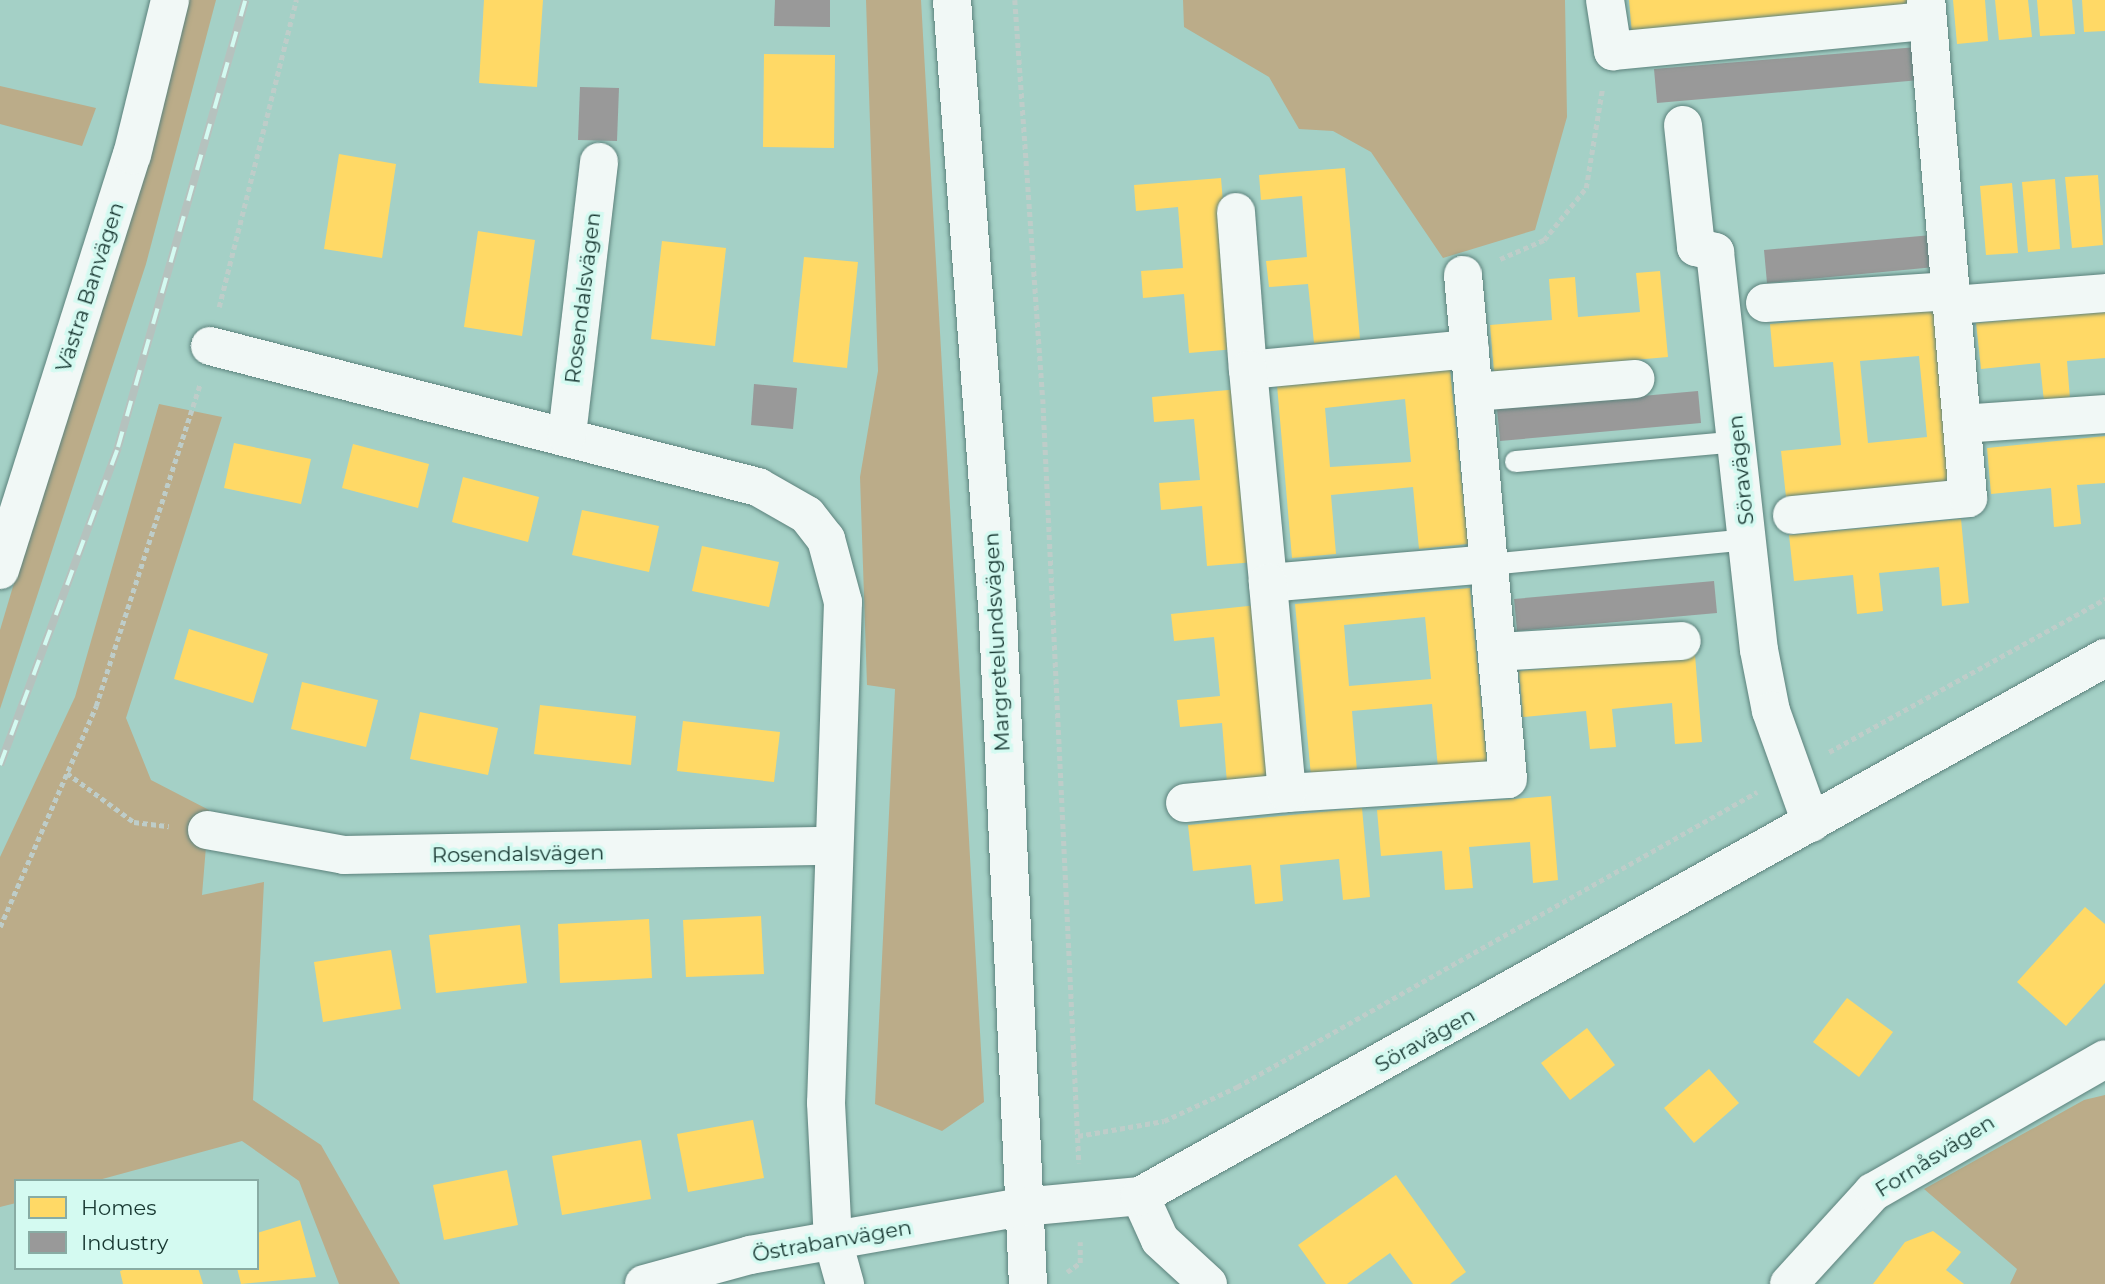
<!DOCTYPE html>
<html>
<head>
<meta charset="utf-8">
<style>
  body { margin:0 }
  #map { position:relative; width:2105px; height:1284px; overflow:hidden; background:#a4d0c6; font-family:Montserrat,sans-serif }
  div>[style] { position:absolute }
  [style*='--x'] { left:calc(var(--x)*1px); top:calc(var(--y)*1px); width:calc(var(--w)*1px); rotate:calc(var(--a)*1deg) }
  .green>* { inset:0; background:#bbac89 }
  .homes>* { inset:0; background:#ffd966 }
  .industry>* { inset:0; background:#999 }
  .path>* { height:4.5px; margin-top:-2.25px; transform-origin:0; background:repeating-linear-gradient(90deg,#becdc9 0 5px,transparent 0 8.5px) }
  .roads { filter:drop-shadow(0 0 2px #5c827c) drop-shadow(0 0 2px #5c827c) }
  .service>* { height:21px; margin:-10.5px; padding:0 10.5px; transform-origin:10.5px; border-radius:10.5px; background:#f1f8f6 }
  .minor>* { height:38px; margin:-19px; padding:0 19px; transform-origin:19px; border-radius:19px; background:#f1f8f6 }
  .rail>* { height:8px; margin-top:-4px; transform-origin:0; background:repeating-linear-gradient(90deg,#d4faf1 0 16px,#b5c2be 0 32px); box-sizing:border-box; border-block:2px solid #b5c2be }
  span { translate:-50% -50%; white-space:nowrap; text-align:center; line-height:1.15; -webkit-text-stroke:7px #d4faf1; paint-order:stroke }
  .street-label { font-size:21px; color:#173731 }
  .legend { position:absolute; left:14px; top:1179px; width:245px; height:91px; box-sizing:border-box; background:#d4faf1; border:2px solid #88aca4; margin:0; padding:9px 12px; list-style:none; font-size:21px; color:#173731 }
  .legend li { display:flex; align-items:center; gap:14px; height:35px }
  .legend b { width:35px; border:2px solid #88aca4 }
</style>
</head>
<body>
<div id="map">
  <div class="green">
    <div style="clip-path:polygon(188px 0,216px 0,146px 264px,0 709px,0 630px)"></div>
    <div style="clip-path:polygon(866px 0,921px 0,984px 1102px,942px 1131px,875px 1104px,895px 689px,867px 685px,860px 477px,878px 371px)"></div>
    <div style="clip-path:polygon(1183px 0,1565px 0,1567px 117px,1535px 230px,1443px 258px,1371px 152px,1333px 131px,1299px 129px,1269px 77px,1184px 27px)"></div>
    <div style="clip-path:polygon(0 86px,96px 108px,82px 146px,0 124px)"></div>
    <div style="clip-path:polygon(159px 404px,222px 417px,126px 718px,151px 780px,209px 810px,202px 895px,264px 882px,253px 1100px,321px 1145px,400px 1284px,339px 1284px,299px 1181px,242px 1141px,95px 1181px,16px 1181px,16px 1203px,0 1207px,0 857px,75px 697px)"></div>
    <div style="clip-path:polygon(2105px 1095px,2105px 1284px,2010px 1284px,2017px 1269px,1924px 1189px,2084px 1100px)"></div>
  </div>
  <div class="homes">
    <div style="clip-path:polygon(484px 0,543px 0,537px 87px,479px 83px)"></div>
    <div style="clip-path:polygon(1629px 0,1917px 0,1917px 8px,1632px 35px)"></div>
    <div style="clip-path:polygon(1953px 0,1985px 0,1988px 41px,1957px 44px)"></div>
    <div style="clip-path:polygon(1995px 0,2028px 0,2032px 37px,1999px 40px)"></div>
    <div style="clip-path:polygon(2037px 0,2072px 0,2075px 34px,2040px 36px)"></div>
    <div style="clip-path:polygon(2082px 0,2105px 0,2105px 31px,2084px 32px)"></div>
    <div style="clip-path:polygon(764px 54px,835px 55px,834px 148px,763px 147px)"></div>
    <div style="clip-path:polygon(339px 154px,396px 164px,382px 258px,324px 249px)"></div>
    <div style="clip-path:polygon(1345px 168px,1360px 339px,1314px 343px,1308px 284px,1269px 287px,1266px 261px,1307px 257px,1302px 196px,1261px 200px,1259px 175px)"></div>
    <div style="clip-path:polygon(2098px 175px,2103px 245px,2072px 248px,2065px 177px)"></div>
    <div style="clip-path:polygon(1221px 178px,1235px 349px,1189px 353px,1184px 294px,1143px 298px,1141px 271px,1183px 268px,1178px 207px,1136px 211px,1134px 185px)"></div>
    <div style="clip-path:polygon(2055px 179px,2060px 249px,2028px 252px,2022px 182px)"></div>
    <div style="clip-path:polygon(2012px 183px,2018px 253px,1986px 255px,1980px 186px)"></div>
    <div style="clip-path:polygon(478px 231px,535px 240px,522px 336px,464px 327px)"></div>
    <div style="clip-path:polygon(662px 241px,726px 248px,715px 346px,651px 339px)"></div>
    <div style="clip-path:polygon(804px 257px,858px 262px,847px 368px,793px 362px)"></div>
    <div style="clip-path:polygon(1660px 271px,1668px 357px,1494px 372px,1490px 325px,1552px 320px,1549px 279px,1575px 277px,1578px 317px,1640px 312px,1636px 273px)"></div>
    <div style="clip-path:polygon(evenodd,1942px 308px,1958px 481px,1786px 497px,1781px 451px,1841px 445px,1833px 362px,1774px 367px,1770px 324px,1942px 308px,1919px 356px,1927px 437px,1868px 443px,1860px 361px,1919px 356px)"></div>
    <div style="clip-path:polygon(2105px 311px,2105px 358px,2067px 361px,2070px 399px,2044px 402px,2040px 363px,1981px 369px,1976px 323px)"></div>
    <div style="clip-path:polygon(evenodd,1450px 369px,1468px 544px,1419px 549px,1413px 487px,1331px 495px,1336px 554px,1292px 558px,1277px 385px,1450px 369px,1405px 399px,1411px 462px,1330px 467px,1325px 408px,1405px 399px)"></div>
    <div style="clip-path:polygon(1239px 389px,1255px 562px,1207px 566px,1202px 506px,1161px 510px,1159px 483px,1200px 480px,1194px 419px,1154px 422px,1152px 397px)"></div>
    <div style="clip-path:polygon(2105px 436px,2105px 483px,2077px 485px,2081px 524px,2054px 527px,2051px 488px,1991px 494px,1987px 448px)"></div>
    <div style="clip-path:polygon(234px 443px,311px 459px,301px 504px,224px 488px)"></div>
    <div style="clip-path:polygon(353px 444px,429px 464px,418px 508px,342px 488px)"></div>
    <div style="clip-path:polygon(463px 477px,539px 497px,528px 542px,452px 522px)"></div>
    <div style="clip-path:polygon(582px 510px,659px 526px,649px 572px,572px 555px)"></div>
    <div style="clip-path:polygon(1961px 519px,1969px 603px,1942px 606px,1939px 567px,1879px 573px,1883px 611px,1857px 614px,1853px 575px,1794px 581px,1789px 535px)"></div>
    <div style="clip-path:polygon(702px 546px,779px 562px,769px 607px,692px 591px)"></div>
    <div style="clip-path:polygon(evenodd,1470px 588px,1487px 763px,1438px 768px,1432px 704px,1352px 711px,1357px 771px,1311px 776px,1295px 604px,1470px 588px,1425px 617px,1431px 679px,1349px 686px,1344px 625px,1425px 617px)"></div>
    <div style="clip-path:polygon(1258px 605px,1274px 779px,1227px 783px,1222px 723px,1180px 727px,1177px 700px,1220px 696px,1214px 637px,1174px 641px,1171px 614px)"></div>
    <div style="clip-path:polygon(189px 629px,268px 654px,253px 703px,174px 679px)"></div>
    <div style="clip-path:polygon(1695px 655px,1702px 742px,1675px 744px,1672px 703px,1612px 709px,1616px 747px,1590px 749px,1586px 711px,1523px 717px,1519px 671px)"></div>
    <div style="clip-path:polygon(302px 682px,378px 700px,366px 747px,291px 729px)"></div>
    <div style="clip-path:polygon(540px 705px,636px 716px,631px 765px,534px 754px)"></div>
    <div style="clip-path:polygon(420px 712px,498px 728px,488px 775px,410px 759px)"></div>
    <div style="clip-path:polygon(683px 721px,780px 732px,774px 782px,677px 771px)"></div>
    <div style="clip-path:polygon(1551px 796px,1558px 880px,1533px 883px,1530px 842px,1469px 847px,1473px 888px,1445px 890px,1442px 851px,1381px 856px,1377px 810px)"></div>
    <div style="clip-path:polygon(1362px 808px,1370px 897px,1343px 900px,1339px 859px,1280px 865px,1283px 901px,1255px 904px,1251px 865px,1193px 871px,1188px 825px)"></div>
    <div style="clip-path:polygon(2085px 907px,2105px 924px,2105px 983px,2066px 1026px,2017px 982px)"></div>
    <div style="clip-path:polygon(761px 916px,764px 974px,686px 977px,683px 920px)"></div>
    <div style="clip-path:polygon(649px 919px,652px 978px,560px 983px,558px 924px)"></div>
    <div style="clip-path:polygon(520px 925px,527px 983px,436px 993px,429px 935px)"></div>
    <div style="clip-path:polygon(391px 950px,401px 1009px,323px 1022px,314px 962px)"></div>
    <div style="clip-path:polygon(1847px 998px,1893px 1032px,1859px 1077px,1813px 1042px)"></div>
    <div style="clip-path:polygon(1587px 1028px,1615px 1065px,1570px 1100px,1541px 1063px)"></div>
    <div style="clip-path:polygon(1709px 1069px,1739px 1103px,1694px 1143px,1664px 1108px)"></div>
    <div style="clip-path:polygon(753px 1120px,764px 1178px,688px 1192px,677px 1134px)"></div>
    <div style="clip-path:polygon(641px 1140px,651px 1199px,562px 1215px,552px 1156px)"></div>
    <div style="clip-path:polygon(507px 1170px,518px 1225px,444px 1240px,433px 1185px)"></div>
    <div style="clip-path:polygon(1396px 1175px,1466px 1272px,1450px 1284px,1413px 1284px,1390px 1253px,1347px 1284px,1326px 1284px,1298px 1245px)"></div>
    <div style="clip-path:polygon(300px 1220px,316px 1277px,241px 1284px,237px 1268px,257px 1268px,257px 1233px)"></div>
    <div style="clip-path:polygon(1933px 1231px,1961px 1252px,1946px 1270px,1964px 1284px,1873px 1284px,1905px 1242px)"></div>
    <div style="clip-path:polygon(129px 1268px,198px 1268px,203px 1284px,123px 1284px,120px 1271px)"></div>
  </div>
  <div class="industry">
    <div style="clip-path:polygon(775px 0,830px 0,830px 27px,774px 26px)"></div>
    <div style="clip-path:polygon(1917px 47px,1920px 80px,1657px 103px,1654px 69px)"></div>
    <div style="clip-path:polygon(580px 87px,619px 88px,617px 141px,578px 140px)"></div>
    <div style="clip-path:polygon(1932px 235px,1935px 267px,1767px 283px,1764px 250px)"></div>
    <div style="clip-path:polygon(754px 384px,797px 388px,793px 429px,751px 425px)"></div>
    <div style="clip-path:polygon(1698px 391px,1701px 423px,1500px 441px,1497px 409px)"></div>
    <div style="clip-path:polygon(1714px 581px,1717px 613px,1517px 631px,1514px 599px)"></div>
  </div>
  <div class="path">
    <div style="--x:1015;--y:0;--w:400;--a:86"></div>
    <div style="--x:1043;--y:399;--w:765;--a:87.3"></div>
    <div style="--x:1500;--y:259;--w:48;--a:-23.4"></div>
    <div style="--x:1544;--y:240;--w:67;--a:-51.1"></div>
    <div style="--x:1586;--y:188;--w:99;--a:-80.7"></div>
    <div style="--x:219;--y:307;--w:317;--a:-75.9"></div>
    <div style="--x:1829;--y:752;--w:316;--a:-29"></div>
    <div style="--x:67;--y:773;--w:83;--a:36.2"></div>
    <div style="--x:134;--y:822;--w:35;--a:7"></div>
    <div style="--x:0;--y:927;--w:241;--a:-66.5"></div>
    <div style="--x:96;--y:706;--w:338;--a:-72.1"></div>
    <div style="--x:1078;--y:1136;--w:87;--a:-9.9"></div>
    <div style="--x:1164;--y:1121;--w:81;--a:-25"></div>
    <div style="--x:1237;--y:1087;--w:598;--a:-29.57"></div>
    <div style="--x:1067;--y:1272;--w:16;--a:-35"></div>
    <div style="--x:1080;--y:1263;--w:21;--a:-90"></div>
  </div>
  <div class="roads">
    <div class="service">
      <div style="--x:1515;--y:461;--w:224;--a:-5.1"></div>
      <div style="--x:1489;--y:564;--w:260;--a:-5.5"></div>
    </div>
    <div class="minor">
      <div style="--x:952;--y:0;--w:621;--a:85.75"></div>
      <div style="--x:998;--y:619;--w:666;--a:87.42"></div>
      <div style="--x:1605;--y:0;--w:52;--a:81.1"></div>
      <div style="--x:1613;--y:51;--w:315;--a:-5.5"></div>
      <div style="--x:1683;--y:125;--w:123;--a:83.9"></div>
      <div style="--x:1696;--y:247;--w:20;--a:15"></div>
      <div style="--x:1715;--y:252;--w:400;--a:83.7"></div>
      <div style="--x:1759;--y:650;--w:62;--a:78.9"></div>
      <div style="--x:1771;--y:711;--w:119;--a:70.3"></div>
      <div style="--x:1236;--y:212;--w:158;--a:85.7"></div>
      <div style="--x:1248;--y:370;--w:223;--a:-5.4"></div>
      <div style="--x:1765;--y:303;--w:186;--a:-3.7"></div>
      <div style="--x:1953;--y:305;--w:152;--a:-4.5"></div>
      <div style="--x:210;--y:346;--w:566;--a:14.43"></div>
      <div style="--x:758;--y:487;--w:56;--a:29.7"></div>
      <div style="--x:807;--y:515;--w:31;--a:52"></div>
      <div style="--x:826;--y:539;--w:65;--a:74.9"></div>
      <div style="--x:843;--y:602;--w:501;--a:91.94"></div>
      <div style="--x:826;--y:1103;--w:138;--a:87.1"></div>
      <div style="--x:833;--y:1241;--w:45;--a:74.4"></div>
      <div style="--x:1248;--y:370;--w:214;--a:84.6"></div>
      <div style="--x:1268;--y:583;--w:222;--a:-4.9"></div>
      <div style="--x:1474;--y:392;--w:162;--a:-4.6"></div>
      <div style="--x:1962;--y:424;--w:143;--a:-4"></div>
      <div style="--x:567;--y:435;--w:275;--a:-83.3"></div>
      <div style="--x:1792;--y:515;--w:177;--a:-5.5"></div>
      <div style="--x:1968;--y:498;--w:500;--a:-94.8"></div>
      <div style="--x:0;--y:570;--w:435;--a:-72.4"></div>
      <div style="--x:132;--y:155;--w:160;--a:-76.2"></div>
      <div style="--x:1497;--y:652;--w:185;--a:-3.4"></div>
      <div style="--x:1287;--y:793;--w:221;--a:-3.6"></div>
      <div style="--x:1508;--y:779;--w:506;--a:-95.1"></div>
      <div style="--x:1185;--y:803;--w:102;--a:-5.6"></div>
      <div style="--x:1287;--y:793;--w:211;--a:-95.2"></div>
      <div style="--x:207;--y:830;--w:139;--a:10.3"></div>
      <div style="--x:344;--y:855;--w:486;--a:-1.1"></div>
      <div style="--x:1140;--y:1196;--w:48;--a:65.6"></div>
      <div style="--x:1160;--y:1240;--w:65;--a:42.5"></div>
      <div style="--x:644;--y:1284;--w:110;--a:-15.3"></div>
      <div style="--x:750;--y:1255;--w:276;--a:-10"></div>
      <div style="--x:1022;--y:1207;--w:119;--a:-5.3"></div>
      <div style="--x:1140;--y:1196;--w:1105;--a:-29.14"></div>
      <div style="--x:1789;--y:1284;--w:125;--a:-47.6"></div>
      <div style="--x:1873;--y:1192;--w:267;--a:-29.8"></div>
    </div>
  </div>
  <div class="rail">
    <div style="--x:0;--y:765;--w:339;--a:-69.6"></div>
    <div style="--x:118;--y:447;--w:465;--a:-74.1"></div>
  </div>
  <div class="street-label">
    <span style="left:90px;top:287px;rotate:-72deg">Västra Banvägen</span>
    <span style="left:583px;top:298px;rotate:-83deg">Rosendalsvägen</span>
    <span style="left:1741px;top:470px;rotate:-96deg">Söravägen</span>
    <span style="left:997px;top:642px;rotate:-93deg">Margretelundsvägen</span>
    <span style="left:518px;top:854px;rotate:-1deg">Rosendalsvägen</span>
    <span style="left:1425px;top:1040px;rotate:-29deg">Söravägen</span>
    <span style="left:1935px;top:1156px;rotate:-32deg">Fornåsvägen</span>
    <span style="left:832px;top:1241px;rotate:-10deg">Östrabanvägen</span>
  </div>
  <ul class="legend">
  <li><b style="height:19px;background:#ffd966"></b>Homes</li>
  <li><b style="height:19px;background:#999"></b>Industry</li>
  </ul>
</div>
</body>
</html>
